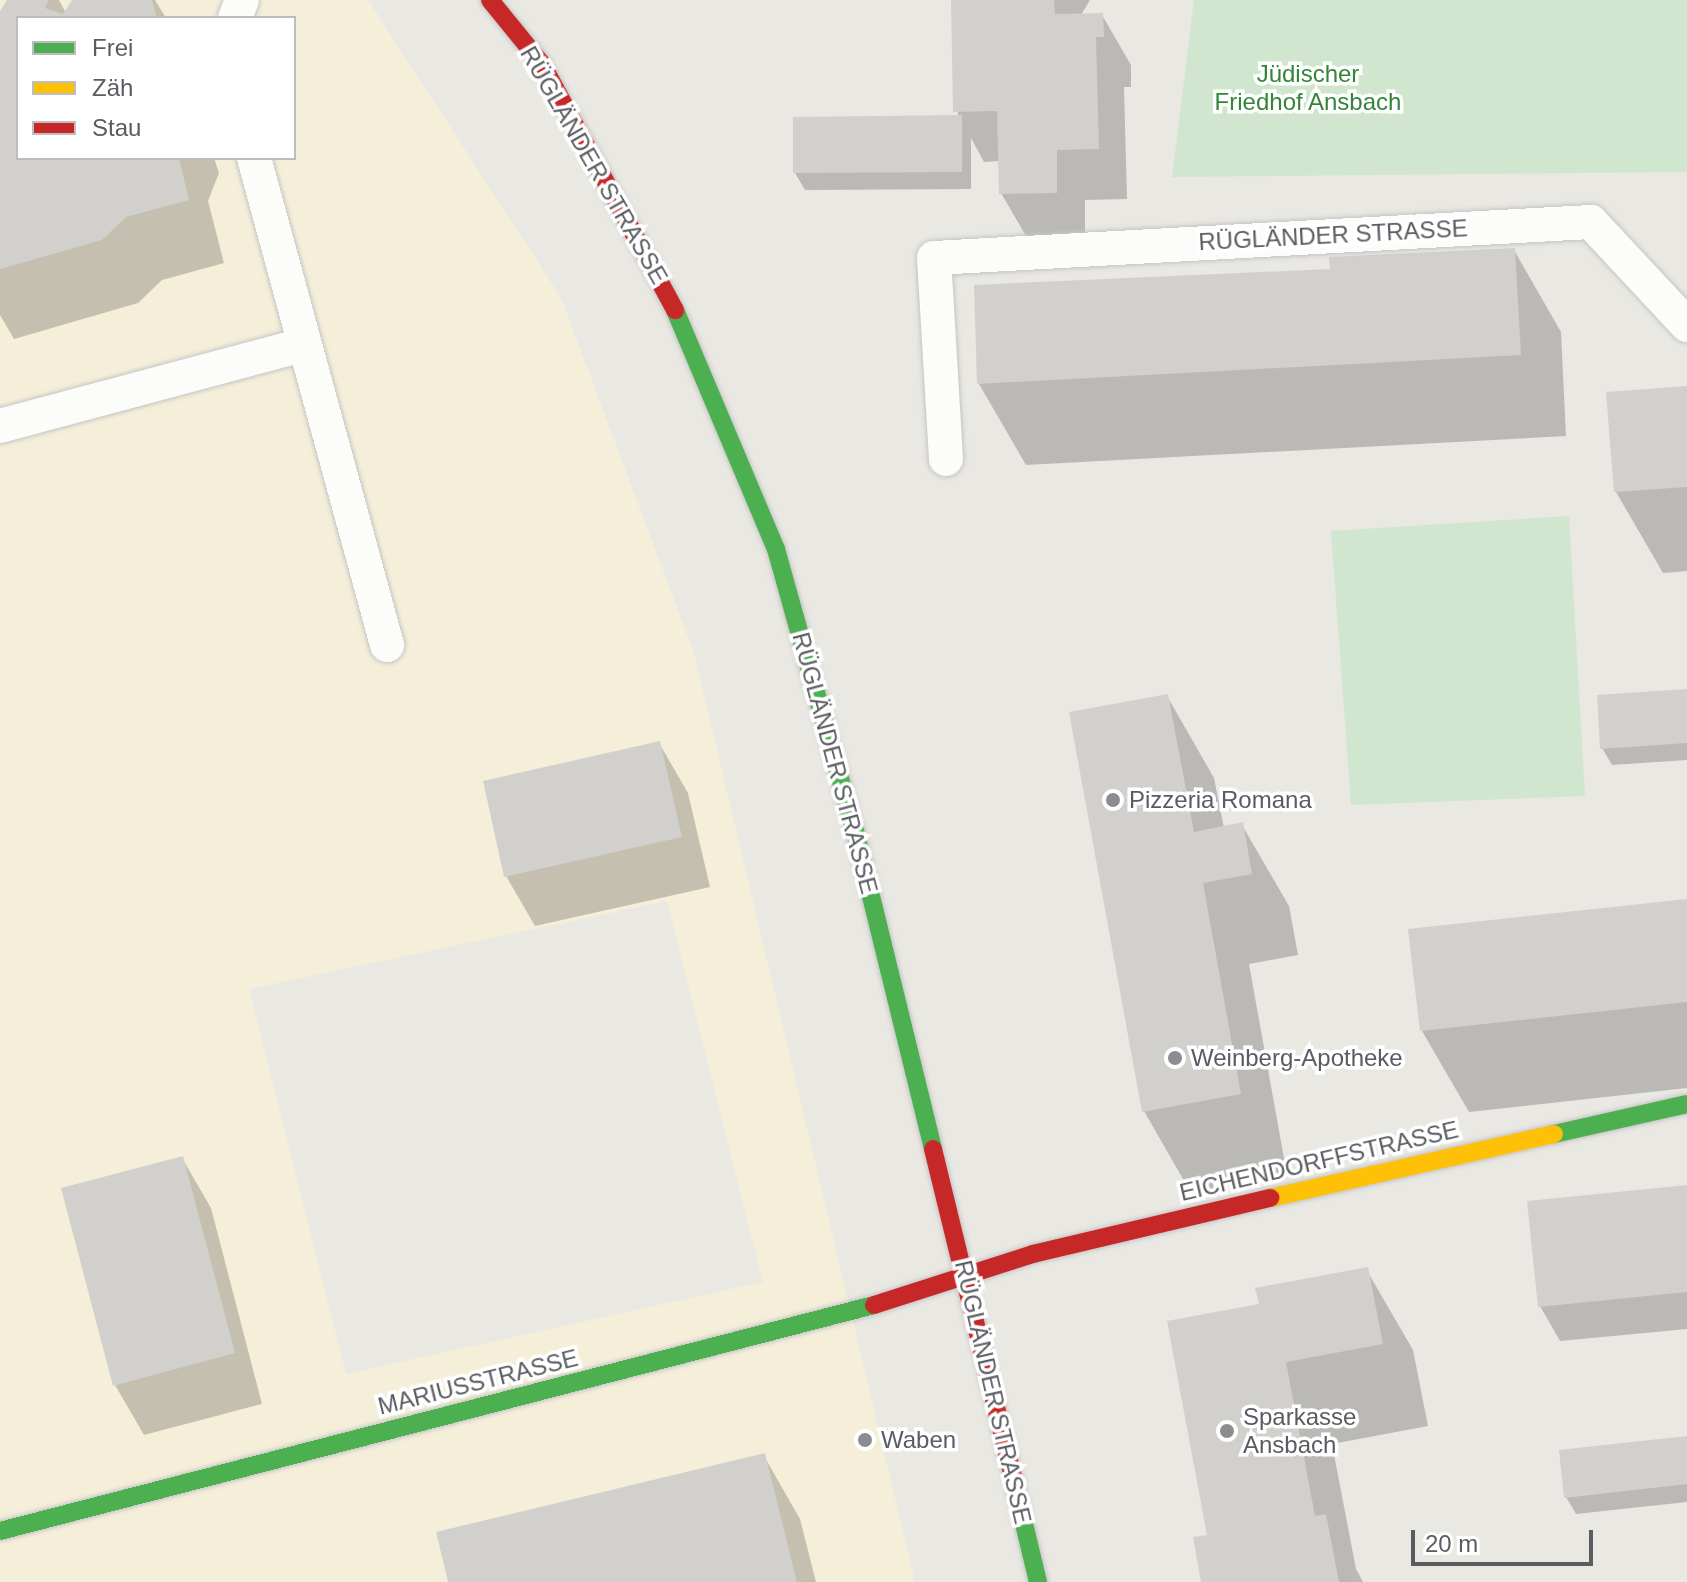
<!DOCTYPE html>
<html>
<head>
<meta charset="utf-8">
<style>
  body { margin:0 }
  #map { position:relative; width:1687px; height:1582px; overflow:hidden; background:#e9e8e3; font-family:Arial,sans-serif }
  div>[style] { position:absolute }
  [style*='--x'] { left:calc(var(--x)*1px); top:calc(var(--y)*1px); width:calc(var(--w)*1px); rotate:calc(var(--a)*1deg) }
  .commercial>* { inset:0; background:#f5efda }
  .green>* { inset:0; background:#d0e6ce }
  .shadow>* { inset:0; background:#0003 }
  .building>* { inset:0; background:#d1d0cd }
  .roads { filter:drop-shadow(0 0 2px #c5c5c4) drop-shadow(0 0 2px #c5c5c4) }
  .lane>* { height:34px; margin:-17px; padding:0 17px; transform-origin:17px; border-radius:17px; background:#fcfcfb }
  .fast>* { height:18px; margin:-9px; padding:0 9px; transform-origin:9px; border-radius:9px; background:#4caf50 }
  .slow>* { height:18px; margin:-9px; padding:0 9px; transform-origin:9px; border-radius:9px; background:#ffc107 }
  .jam>* { height:18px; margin:-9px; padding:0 9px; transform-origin:9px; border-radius:9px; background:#c62828 }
  .dots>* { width:22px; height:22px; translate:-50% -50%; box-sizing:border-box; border:4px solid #fff; border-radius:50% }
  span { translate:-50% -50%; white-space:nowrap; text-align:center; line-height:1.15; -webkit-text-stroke:7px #fff; paint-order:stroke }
  .park-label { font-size:24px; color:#34853a }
  .street-label { font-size:24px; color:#595c61 }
  .poi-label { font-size:24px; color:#595c61 }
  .left { translate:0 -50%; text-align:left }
  .legend { position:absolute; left:16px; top:16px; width:280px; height:144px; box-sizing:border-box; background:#fff; border:2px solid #bdbec0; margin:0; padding:10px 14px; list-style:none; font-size:24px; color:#595c61 }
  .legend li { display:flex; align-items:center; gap:16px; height:40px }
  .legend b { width:40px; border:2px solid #bdbec0 }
  .scale { position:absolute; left:1411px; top:1530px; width:182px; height:36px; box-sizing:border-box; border:4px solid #595c61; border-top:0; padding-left:10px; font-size:24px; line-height:28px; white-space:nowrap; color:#595c61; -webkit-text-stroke:6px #fff; paint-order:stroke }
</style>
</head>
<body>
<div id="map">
  <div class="commercial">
    <div style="clip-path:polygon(evenodd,0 0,368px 0,561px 298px,694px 653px,915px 1582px,0 1582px,0 0,18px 18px,294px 18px,294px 158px,18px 158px,18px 18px,0 0,667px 901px,763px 1282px,346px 1374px,249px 989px,667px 901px)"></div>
  </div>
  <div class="green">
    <div style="clip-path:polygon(1194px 0,1687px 0,1687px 172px,1172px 177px)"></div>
    <div style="clip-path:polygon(1569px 516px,1585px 796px,1351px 805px,1331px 531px)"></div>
  </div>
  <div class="shadow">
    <div style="clip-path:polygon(9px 0,59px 0,66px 13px,74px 0,155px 0,166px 18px,18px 18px,18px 158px,214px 158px,219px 173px,208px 201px,224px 263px,162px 280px,138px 303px,14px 339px,0 315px,0 15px)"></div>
    <div style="clip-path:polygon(953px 0,1090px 0,1081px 15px,1102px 15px,1131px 65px,1131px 87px,1124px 87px,1127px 199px,1085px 200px,1085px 242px,1030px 243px,1001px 193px,1000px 161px,984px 162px,971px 138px,971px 189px,805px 190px,795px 173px,958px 117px)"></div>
    <div style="clip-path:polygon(1514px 250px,1561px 332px,1566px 436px,1026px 465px,979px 384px,1332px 271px)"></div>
    <div style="clip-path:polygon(1687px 388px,1687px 571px,1663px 573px,1616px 492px)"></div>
    <div style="clip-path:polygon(1687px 691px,1687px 760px,1612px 765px,1602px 748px)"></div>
    <div style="clip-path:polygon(1167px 696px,1214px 778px,1224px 828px,1242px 825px,1289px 906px,1298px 955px,1249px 964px,1287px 1175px,1191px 1193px,1144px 1111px)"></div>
    <div style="clip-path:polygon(659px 743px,688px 793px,710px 887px,535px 926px,506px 876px)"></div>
    <div style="clip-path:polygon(1687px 901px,1687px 1088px,1469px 1112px,1422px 1031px)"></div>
    <div style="clip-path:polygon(182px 1158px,211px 1208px,262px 1404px,144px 1435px,115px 1385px)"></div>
    <div style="clip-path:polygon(1687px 1187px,1687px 1329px,1560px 1341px,1540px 1306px)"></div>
    <div style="clip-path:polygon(1366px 1269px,1413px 1350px,1428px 1426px,1332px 1444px,1356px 1569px,1363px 1582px,1203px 1582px,1261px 1306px)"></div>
    <div style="clip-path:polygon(1687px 1438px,1687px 1502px,1576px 1514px,1566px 1497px)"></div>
    <div style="clip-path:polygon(764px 1456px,800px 1519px,816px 1582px,450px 1582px)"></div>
  </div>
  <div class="building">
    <div style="clip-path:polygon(7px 0,49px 0,45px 8px,63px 14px,72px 0,152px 0,157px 18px,18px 18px,18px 158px,179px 158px,189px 200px,126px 217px,102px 240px,0 269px,0 11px)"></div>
    <div style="clip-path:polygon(951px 0,1054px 0,1055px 14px,1103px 13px,1104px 37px,1096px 37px,1099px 149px,1057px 150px,1057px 193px,999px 194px,997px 111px,953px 112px)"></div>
    <div style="clip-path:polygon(962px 115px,962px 172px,793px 173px,793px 117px)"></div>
    <div style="clip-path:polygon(1515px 248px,1521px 355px,977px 384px,974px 285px,1330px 269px,1329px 257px)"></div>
    <div style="clip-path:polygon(1687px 386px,1687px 487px,1614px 492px,1606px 392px)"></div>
    <div style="clip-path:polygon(1687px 689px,1687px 743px,1600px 749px,1597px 695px)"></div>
    <div style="clip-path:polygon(1168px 694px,1194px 832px,1243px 822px,1252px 874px,1203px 883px,1241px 1094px,1142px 1112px,1069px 712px)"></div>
    <div style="clip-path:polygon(660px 741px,682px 837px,504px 877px,483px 781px)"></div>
    <div style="clip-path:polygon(1687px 899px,1687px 1002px,1420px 1031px,1408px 929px)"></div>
    <div style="clip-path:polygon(183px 1156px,235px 1353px,113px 1386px,61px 1188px)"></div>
    <div style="clip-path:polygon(1687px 1185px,1687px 1292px,1538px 1307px,1527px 1201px)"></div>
    <div style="clip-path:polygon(1368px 1267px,1383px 1344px,1286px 1362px,1315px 1516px,1326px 1514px,1339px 1582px,1201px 1582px,1193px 1537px,1207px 1535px,1167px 1321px,1259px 1304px,1255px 1288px)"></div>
    <div style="clip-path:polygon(1687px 1436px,1687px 1484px,1564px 1498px,1559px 1450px)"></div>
    <div style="clip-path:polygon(765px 1453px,797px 1582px,448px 1582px,436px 1532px)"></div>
  </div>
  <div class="roads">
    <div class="lane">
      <div style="--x:235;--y:18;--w:19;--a:-69"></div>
      <div style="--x:254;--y:158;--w:505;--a:74.72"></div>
      <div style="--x:0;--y:426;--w:314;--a:-15"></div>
      <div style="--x:946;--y:459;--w:201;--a:-93.4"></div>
      <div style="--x:934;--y:258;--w:658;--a:-3.14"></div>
      <div style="--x:1591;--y:222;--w:141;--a:47"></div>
    </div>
    <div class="fast">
      <div style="--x:675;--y:310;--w:259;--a:67.1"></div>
      <div style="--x:776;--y:549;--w:293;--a:74.4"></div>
      <div style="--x:855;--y:831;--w:327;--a:76.2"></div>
      <div style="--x:1554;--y:1134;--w:136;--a:-12.7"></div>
      <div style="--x:1014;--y:1482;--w:103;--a:76.5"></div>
      <div style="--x:0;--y:1531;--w:903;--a:-14.5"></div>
    </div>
    <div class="slow">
      <div style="--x:1270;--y:1198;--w:291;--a:-12.7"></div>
    </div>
    <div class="jam">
      <div style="--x:490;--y:0;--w:82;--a:50.9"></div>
      <div style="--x:542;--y:64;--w:280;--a:61.6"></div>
      <div style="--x:933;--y:1149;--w:343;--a:76.3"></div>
      <div style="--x:874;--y:1305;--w:167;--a:-17.8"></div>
      <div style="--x:1033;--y:1254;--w:244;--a:-13.3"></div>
    </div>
  </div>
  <div class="dots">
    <div style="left:1113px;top:800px;background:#8b8d8e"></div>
    <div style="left:1175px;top:1058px;background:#8b8d8e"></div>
    <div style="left:1227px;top:1431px;background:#8b8d8e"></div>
    <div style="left:865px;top:1440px;background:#8b8d8e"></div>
  </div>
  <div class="park-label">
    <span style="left:1308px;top:88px">Jüdischer<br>Friedhof Ansbach</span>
  </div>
  <div class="street-label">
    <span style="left:594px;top:165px;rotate:60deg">RÜGLÄNDER STRASSE</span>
    <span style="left:1333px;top:235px;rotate:-3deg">RÜGLÄNDER STRASSE</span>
    <span style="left:835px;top:763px;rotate:75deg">RÜGLÄNDER STRASSE</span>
    <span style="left:1319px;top:1161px;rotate:-13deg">EICHENDORFFSTRASSE</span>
    <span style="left:478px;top:1382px;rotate:-14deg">MARIUSSTRASSE</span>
    <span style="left:993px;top:1392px;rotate:77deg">RÜGLÄNDER STRASSE</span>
  </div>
  <div class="poi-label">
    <span class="left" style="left:1129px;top:800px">Pizzeria Romana</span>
    <span class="left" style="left:1191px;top:1058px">Weinberg-Apotheke</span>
    <span class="left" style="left:1243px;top:1431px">Sparkasse<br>Ansbach</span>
    <span class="left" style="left:881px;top:1440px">Waben</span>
  </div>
  <ul class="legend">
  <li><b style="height:10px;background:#4caf50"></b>Frei</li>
  <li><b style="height:10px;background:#ffc107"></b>Zäh</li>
  <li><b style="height:10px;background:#c62828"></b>Stau</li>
  </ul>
  <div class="scale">20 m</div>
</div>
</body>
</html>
